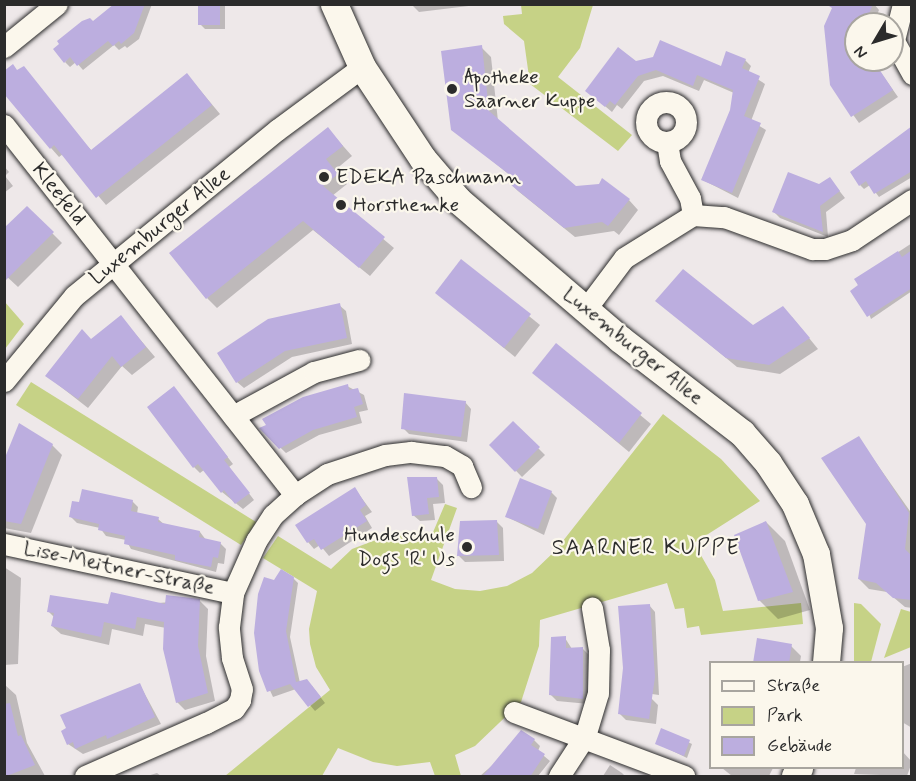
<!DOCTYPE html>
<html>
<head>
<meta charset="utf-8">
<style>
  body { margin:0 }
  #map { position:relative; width:916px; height:781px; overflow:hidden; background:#eee8e9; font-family:Mynerve,sans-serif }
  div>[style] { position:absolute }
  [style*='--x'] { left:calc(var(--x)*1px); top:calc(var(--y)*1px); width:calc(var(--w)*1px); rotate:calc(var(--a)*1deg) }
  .green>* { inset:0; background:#c6d286 }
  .shadow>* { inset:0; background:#0003 }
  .building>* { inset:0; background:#bcaedf }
  .roads { filter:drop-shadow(0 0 2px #2b2b2b) drop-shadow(0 0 2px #2b2b2b) }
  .minor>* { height:21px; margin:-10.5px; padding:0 10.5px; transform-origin:10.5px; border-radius:10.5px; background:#fbf7ec }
  .minor>.ring { margin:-10.5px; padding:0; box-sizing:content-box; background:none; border:21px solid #fbf7ec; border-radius:50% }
  .tertiary>* { height:27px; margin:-13.5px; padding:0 13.5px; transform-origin:13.5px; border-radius:13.5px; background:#fbf7ec }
  .dots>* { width:16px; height:16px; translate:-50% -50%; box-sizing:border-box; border:3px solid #fbf7ec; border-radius:50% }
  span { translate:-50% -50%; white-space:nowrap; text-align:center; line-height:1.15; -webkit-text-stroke:4.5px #fbf7ec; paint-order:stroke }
  .poi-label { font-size:21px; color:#2b2b2b }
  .left { translate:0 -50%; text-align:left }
  .right { translate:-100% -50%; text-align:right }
  .street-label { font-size:21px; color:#2b2b2b }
  .neighbourhood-label { font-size:22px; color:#2b2b2b; letter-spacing:1.5px }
  .frame { position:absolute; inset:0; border:6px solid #2b2b2b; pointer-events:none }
  .legend { position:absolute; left:709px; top:661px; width:195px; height:108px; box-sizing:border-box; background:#fbf7ec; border:2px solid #a8a59f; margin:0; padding:8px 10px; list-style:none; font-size:18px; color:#2b2b2b }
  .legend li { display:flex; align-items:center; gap:12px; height:30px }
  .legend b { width:30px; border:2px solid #a8a59f }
  .north { position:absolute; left:844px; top:12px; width:60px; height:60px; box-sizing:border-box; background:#fbf7ec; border:2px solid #a8a59f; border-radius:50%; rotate:232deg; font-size:16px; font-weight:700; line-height:24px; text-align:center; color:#2b2b2b }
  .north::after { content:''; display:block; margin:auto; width:21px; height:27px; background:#2b2b2b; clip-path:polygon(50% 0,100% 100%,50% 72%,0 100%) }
</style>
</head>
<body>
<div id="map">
  <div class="green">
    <div style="clip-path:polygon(521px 5px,593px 5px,580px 48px,558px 77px,632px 135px,618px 151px,530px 84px,524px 41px,504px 24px,503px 16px,522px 14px)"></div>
    <div style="clip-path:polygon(4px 301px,24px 324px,5px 349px,4px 349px)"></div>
    <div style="clip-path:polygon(31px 382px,256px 522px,241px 545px,16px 405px)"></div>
    <div style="clip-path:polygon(663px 414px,721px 459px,760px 501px,694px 543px,715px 580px,723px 611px,801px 603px,803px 624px,701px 635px,699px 626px,687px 628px,684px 608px,675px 609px,667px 583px,540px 620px,539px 646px,521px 702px,475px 746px,455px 755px,461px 776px,435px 776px,430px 762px,397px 766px,373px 762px,338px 748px,322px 776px,225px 776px,330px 690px,316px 667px,310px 644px,309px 629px,317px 591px,263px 558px,278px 536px,331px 569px,352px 549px,381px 538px,406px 534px,431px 537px,445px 504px,457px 508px,431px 580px,455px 589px,480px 591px,507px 586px,532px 573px,555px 551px)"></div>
    <div style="clip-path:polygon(854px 603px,861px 604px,881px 624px,871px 662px,854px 662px)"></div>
    <div style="clip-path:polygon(901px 609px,911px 612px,911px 647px,884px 658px)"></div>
  </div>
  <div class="shadow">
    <div style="clip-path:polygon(116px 4px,152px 4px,139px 39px,127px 48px,125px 46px,119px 50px,114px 45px,83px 70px,76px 62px,70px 67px,65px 62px,93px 23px)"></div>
    <div style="clip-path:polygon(200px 4px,225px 4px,225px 29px,205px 29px,200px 24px)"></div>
    <div style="clip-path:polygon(411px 4px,485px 4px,419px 12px)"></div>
    <div style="clip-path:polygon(843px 4px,874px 4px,879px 10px,873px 24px,856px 24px,856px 60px,872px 60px,898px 97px,859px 123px,831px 84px)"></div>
    <div style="clip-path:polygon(481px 47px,491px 57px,498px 121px,575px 188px,629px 200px,638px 210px,619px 235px,614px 231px,575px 237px,518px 191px,508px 181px,511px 176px,453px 129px)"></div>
    <div style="clip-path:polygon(745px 60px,751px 66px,748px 73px,765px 84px,751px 121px,766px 130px,738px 198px,703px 180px,731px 111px,734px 93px,704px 80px,699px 91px,663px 76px,644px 81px,622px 109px,617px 105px,612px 112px,593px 96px,636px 63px,722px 68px)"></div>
    <div style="clip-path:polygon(18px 72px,92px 151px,195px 84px,220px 114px,106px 205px,63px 154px,59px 157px,51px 148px)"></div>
    <div style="clip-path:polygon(328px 129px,352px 156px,335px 170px,347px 184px,332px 196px,394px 248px,370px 276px,313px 230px,217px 308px,207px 298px)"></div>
    <div style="clip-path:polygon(912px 133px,912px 177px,879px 197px,870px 185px,864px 189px,860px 185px)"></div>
    <div style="clip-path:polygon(4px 166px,9px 172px,5px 176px,13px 186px,4px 193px)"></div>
    <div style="clip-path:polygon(830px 179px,845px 198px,826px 212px,828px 237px,780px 218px,774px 212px)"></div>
    <div style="clip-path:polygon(27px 208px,62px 243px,18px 287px,4px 274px)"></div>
    <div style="clip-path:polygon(912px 243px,912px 291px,871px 319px,856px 280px)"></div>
    <div style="clip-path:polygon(461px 261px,540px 325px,515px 357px,437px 293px)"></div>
    <div style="clip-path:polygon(657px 301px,753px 327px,792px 317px,818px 349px,780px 374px,737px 367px)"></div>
    <div style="clip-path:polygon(339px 305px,346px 311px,352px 344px,292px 357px,244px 388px,237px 382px)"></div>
    <div style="clip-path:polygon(121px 317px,155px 357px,132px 375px,122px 366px,88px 408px,47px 376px)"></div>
    <div style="clip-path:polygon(556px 345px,651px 424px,629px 452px,534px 373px)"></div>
    <div style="clip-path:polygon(347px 386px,364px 395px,368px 410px,359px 412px,362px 423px,319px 435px,286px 453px,261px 429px)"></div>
    <div style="clip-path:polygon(179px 394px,233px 464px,229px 467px,254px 500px,243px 509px,222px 492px,204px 470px,200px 473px,194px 467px)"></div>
    <div style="clip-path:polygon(465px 402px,471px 409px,467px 442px,409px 434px,403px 428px)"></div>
    <div style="clip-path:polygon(513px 423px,545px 455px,522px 477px,491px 445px)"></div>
    <div style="clip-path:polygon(858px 437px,912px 514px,912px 608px,905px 607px,887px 592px,869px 589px,859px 579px,868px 523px)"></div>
    <div style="clip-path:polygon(52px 445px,62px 455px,31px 533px,4px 528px,4px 463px)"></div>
    <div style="clip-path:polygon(436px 478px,443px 485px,445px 503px,433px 504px,435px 520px,420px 521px,413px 515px)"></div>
    <div style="clip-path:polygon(355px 489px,372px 512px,365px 516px,372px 528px,329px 556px,320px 545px,314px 549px,308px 542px)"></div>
    <div style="clip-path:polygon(551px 492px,557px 498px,544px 535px,507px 517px)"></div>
    <div style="clip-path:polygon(132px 501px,138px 507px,137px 514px,158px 519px,165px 525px,200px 532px,206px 540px,220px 543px,226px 549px,224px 564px,218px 563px,216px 572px,131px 549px,126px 540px,106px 536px,100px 528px,77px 523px,71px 517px)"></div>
    <div style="clip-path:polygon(497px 522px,503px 528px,504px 561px,465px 562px,459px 556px)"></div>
    <div style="clip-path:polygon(766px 522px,785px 541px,810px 610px,778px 619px,759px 600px)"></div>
    <div style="clip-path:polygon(4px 567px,21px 578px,18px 664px,4px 665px)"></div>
    <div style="clip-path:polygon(293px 578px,298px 583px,290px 637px,300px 683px,312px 686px,325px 703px,315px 711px,296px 689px,273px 697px,261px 671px,274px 582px)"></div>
    <div style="clip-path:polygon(199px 600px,208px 609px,206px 656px,215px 701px,185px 710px,177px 702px,166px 628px,145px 624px,143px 636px,112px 629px,109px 645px,61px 634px,52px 626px,54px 617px,48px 611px)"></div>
    <div style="clip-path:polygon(649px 605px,655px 612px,659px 695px,652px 694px,651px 698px,658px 705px,656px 724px,626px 720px,620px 714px)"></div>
    <div style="clip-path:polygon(565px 638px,572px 649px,583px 649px,589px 655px,589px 704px,557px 701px,550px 694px)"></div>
    <div style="clip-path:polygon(791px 646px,801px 656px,800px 662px,755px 662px)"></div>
    <div style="clip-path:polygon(912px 663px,912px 728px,902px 722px,902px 667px)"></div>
    <div style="clip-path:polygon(4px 684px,16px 695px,27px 743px,45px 776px,4px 776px)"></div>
    <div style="clip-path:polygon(140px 685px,161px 724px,83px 754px,68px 744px)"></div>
    <div style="clip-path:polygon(662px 730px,692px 744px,687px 758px,656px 743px)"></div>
    <div style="clip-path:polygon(534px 740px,540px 746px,538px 751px,550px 761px,538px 776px,480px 776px,511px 749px)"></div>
    <div style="clip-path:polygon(902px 751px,912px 762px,907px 776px,854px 774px,856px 768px,902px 768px)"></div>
    <div style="clip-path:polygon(610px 765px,622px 773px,625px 776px,603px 776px)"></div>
    <div style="clip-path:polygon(722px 768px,773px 768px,769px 776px,732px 776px)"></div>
    <div style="clip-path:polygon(157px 773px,161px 776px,147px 776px)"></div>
  </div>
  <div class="building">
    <div style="clip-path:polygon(114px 4px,145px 4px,134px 33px,121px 44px,119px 41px,113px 46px,108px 41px,77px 66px,70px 57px,64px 63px,53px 49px,59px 44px,57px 41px,82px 21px,90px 18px,93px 21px)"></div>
    <div style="clip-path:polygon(198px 4px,220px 4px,220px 25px,198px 25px)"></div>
    <div style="clip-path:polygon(826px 4px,873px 4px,866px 21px,856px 24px,856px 60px,873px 60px,893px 90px,851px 117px,830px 85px,824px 26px,832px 8px)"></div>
    <div style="clip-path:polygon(660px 40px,721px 66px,726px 51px,746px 59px,742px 68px,760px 76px,744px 116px,761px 123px,732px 193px,701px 180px,730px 110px,733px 90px,697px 75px,693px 86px,656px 70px,638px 76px,615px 105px,610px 101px,605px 107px,585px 91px,618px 47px,636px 61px,653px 57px)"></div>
    <div style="clip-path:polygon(482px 45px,489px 111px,576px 186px,599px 184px,602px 178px,630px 199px,608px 226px,602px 222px,564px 228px,506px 181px,510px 175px,451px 130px,441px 51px)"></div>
    <div style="clip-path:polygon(13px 64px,17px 70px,24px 66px,91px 150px,187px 73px,212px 105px,96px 198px,54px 145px,50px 149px,4px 94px,4px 71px)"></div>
    <div style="clip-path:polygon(912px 126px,912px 171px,874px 194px,866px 181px,859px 186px,850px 172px)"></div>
    <div style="clip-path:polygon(328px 127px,343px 146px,326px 159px,338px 174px,323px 186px,385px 237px,359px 268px,303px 221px,206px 299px,169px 253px)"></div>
    <div style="clip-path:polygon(788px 172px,819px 184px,830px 177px,840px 191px,820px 206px,823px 232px,772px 212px)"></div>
    <div style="clip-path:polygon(27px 206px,54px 232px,4px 282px,4px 228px)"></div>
    <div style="clip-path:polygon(912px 250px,912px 288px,867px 317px,850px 291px,858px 285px,854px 279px,898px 251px,902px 257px)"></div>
    <div style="clip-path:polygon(461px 259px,531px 314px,504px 348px,435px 293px)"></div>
    <div style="clip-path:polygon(683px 269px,753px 325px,783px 306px,810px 338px,769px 365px,726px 358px,655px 301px)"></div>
    <div style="clip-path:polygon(340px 303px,347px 338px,285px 351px,236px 383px,217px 353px,268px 319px)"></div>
    <div style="clip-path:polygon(121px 315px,146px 347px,121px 367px,112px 356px,78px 399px,45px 376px,82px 329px,91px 339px)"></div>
    <div style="clip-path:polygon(556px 343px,642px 413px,619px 443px,532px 373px)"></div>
    <div style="clip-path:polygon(348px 384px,349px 390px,358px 388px,363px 404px,354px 407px,357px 417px,313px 430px,279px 449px,259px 428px,266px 425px,262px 419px,303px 397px)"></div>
    <div style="clip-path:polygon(174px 386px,228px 457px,224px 460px,250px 493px,235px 504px,224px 490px,221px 493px,198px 464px,193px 468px,147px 407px)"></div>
    <div style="clip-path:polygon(404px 393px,466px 401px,461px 437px,401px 429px)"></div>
    <div style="clip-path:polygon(513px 421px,540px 447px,515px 472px,489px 445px)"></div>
    <div style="clip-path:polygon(19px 423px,53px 444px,21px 524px,4px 521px,4px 460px)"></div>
    <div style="clip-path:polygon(859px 436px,909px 513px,905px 549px,912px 556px,912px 600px,893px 598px,876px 583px,858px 579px,866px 524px,821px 458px)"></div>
    <div style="clip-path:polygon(407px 477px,437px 477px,439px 497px,427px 498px,429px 514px,412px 516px)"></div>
    <div style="clip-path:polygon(520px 478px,552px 491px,538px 529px,505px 517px)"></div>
    <div style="clip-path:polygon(355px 487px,366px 505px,360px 510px,367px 521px,321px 550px,314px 539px,307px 543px,295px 525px)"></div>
    <div style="clip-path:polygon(82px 489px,133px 500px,131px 511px,159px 517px,158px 522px,200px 531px,199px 537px,221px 542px,218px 558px,213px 557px,211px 567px,175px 560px,175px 555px,124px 544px,125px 536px,98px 530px,99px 524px,69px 517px,72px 501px,79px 502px)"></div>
    <div style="clip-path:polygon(497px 520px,499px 555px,457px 556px,460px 521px)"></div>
    <div style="clip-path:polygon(766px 521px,793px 592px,758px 601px,734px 535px)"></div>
    <div style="clip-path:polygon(281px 569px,294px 577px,286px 631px,296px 682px,307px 679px,321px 697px,308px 707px,290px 684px,267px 692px,259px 671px,254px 633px,258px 594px,264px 577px,274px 580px)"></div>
    <div style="clip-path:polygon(111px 592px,165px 604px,166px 595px,200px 599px,198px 646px,208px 693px,176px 703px,163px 649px,164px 622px,137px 617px,135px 629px,104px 622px,101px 637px,51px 626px,54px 613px,47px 612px,50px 595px,108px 604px)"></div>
    <div style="clip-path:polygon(650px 604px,655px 677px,649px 719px,618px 714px,623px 668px,618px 606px)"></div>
    <div style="clip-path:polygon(566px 636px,566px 648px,583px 647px,583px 699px,549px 695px,551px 637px)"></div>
    <div style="clip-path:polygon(757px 638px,792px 644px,789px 663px,753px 663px)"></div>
    <div style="clip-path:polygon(140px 683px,155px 717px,107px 739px,106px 735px,75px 749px,73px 742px,67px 745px,61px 731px,66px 728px,60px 715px)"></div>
    <div style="clip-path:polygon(10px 703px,18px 736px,21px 735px,35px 765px,4px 777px,4px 704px)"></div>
    <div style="clip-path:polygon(661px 728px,690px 740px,684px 756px,655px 744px)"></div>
    <div style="clip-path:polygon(521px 730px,535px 739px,531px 745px,545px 754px,530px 777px,482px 777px)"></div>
  </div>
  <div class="roads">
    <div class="minor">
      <div style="--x:903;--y:4;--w:38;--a:104"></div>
      <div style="--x:894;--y:41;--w:38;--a:61"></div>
      <div style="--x:4;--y:47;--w:68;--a:-39.1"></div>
      <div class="ring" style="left:646px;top:102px;width:19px;height:19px"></div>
      <div style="--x:4;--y:125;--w:471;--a:51.8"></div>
      <div style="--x:667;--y:142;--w:19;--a:81"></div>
      <div style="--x:670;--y:161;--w:42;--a:61.6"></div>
      <div style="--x:690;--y:198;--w:17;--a:80"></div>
      <div style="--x:585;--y:310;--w:65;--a:-53.1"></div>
      <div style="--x:624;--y:258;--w:81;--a:-31.9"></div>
      <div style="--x:693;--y:215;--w:31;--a:4"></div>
      <div style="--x:724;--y:217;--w:94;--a:20"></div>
      <div style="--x:812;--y:249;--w:13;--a:0"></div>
      <div style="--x:825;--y:249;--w:28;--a:-18"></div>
      <div style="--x:852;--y:240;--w:72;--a:-33.7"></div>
      <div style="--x:4;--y:381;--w:110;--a:-50.5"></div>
      <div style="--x:74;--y:296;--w:262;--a:-39.3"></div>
      <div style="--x:277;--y:130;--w:106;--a:-36.5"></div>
      <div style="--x:233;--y:416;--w:92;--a:-28.5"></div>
      <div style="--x:314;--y:372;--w:47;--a:-14.9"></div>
      <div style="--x:4;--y:544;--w:234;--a:12.1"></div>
      <div style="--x:514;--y:712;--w:182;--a:20.6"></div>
      <div style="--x:85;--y:776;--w:132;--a:-23.7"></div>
      <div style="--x:206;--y:723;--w:31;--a:-27"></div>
      <div style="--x:234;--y:709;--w:11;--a:-56"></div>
      <div style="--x:240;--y:700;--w:11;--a:-80"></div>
      <div style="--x:242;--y:689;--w:33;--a:-108"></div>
      <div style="--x:232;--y:658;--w:31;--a:-96"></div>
      <div style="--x:229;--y:627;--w:34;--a:-83"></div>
      <div style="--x:233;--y:593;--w:57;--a:-66.1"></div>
      <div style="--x:256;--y:541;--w:31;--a:-57"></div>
      <div style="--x:273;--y:515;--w:30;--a:-42"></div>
      <div style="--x:295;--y:495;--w:38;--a:-33"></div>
      <div style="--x:327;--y:474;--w:61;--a:-18.1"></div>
      <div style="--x:385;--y:455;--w:26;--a:-7"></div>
      <div style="--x:411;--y:452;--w:34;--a:7"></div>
      <div style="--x:445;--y:456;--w:20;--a:30"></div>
      <div style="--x:462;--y:466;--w:23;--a:67"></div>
      <div style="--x:559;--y:776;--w:48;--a:-57"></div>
      <div style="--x:585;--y:736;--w:45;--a:-73.2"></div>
      <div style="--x:598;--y:693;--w:43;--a:-88.7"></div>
      <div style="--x:599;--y:650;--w:43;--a:-99.5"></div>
    </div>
    <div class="tertiary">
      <div style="--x:334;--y:4;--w:69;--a:66"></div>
      <div style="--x:362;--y:67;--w:110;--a:56.5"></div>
      <div style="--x:423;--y:159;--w:54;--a:49.5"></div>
      <div style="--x:458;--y:200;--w:213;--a:40.6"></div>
      <div style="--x:620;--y:339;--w:154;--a:37.6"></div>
      <div style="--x:742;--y:433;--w:40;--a:49"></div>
      <div style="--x:768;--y:463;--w:49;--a:56.6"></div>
      <div style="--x:795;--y:504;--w:54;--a:67.2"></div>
      <div style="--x:816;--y:554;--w:75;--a:80"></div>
      <div style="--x:829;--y:628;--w:34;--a:95"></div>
      <div style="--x:795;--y:776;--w:9;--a:-63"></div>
    </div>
  </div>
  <div class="dots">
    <div style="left:452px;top:89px;background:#2b2b2b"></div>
    <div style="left:324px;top:177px;background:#2b2b2b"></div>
    <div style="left:341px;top:205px;background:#2b2b2b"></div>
    <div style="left:467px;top:547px;background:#2b2b2b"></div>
  </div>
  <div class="poi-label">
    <span class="left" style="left:464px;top:89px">Apotheke<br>Saarner Kuppe</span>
    <span class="left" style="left:336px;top:177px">EDEKA Paschmann</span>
    <span class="left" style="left:353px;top:205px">Horsthemke</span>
    <span class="right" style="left:455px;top:547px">Hundeschule<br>Dogs 'R' Us</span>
  </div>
  <div class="street-label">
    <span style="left:59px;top:194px;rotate:51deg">Kleefeld</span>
    <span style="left:160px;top:226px;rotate:-39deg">Luxemburger Allee</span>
    <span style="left:633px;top:346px;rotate:39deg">Luxemburger Allee</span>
    <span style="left:119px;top:568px;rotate:12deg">Lise-Meitner-Straße</span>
  </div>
  <div class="neighbourhood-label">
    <span style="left:646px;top:549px">SAARNER KUPPE</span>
  </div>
  <div class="frame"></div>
  <ul class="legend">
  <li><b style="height:8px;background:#fbf7ec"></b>Straße</li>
  <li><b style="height:16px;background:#c6d286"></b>Park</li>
  <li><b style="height:16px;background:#bcaedf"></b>Gebäude</li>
  </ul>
  <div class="north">N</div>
</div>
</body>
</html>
